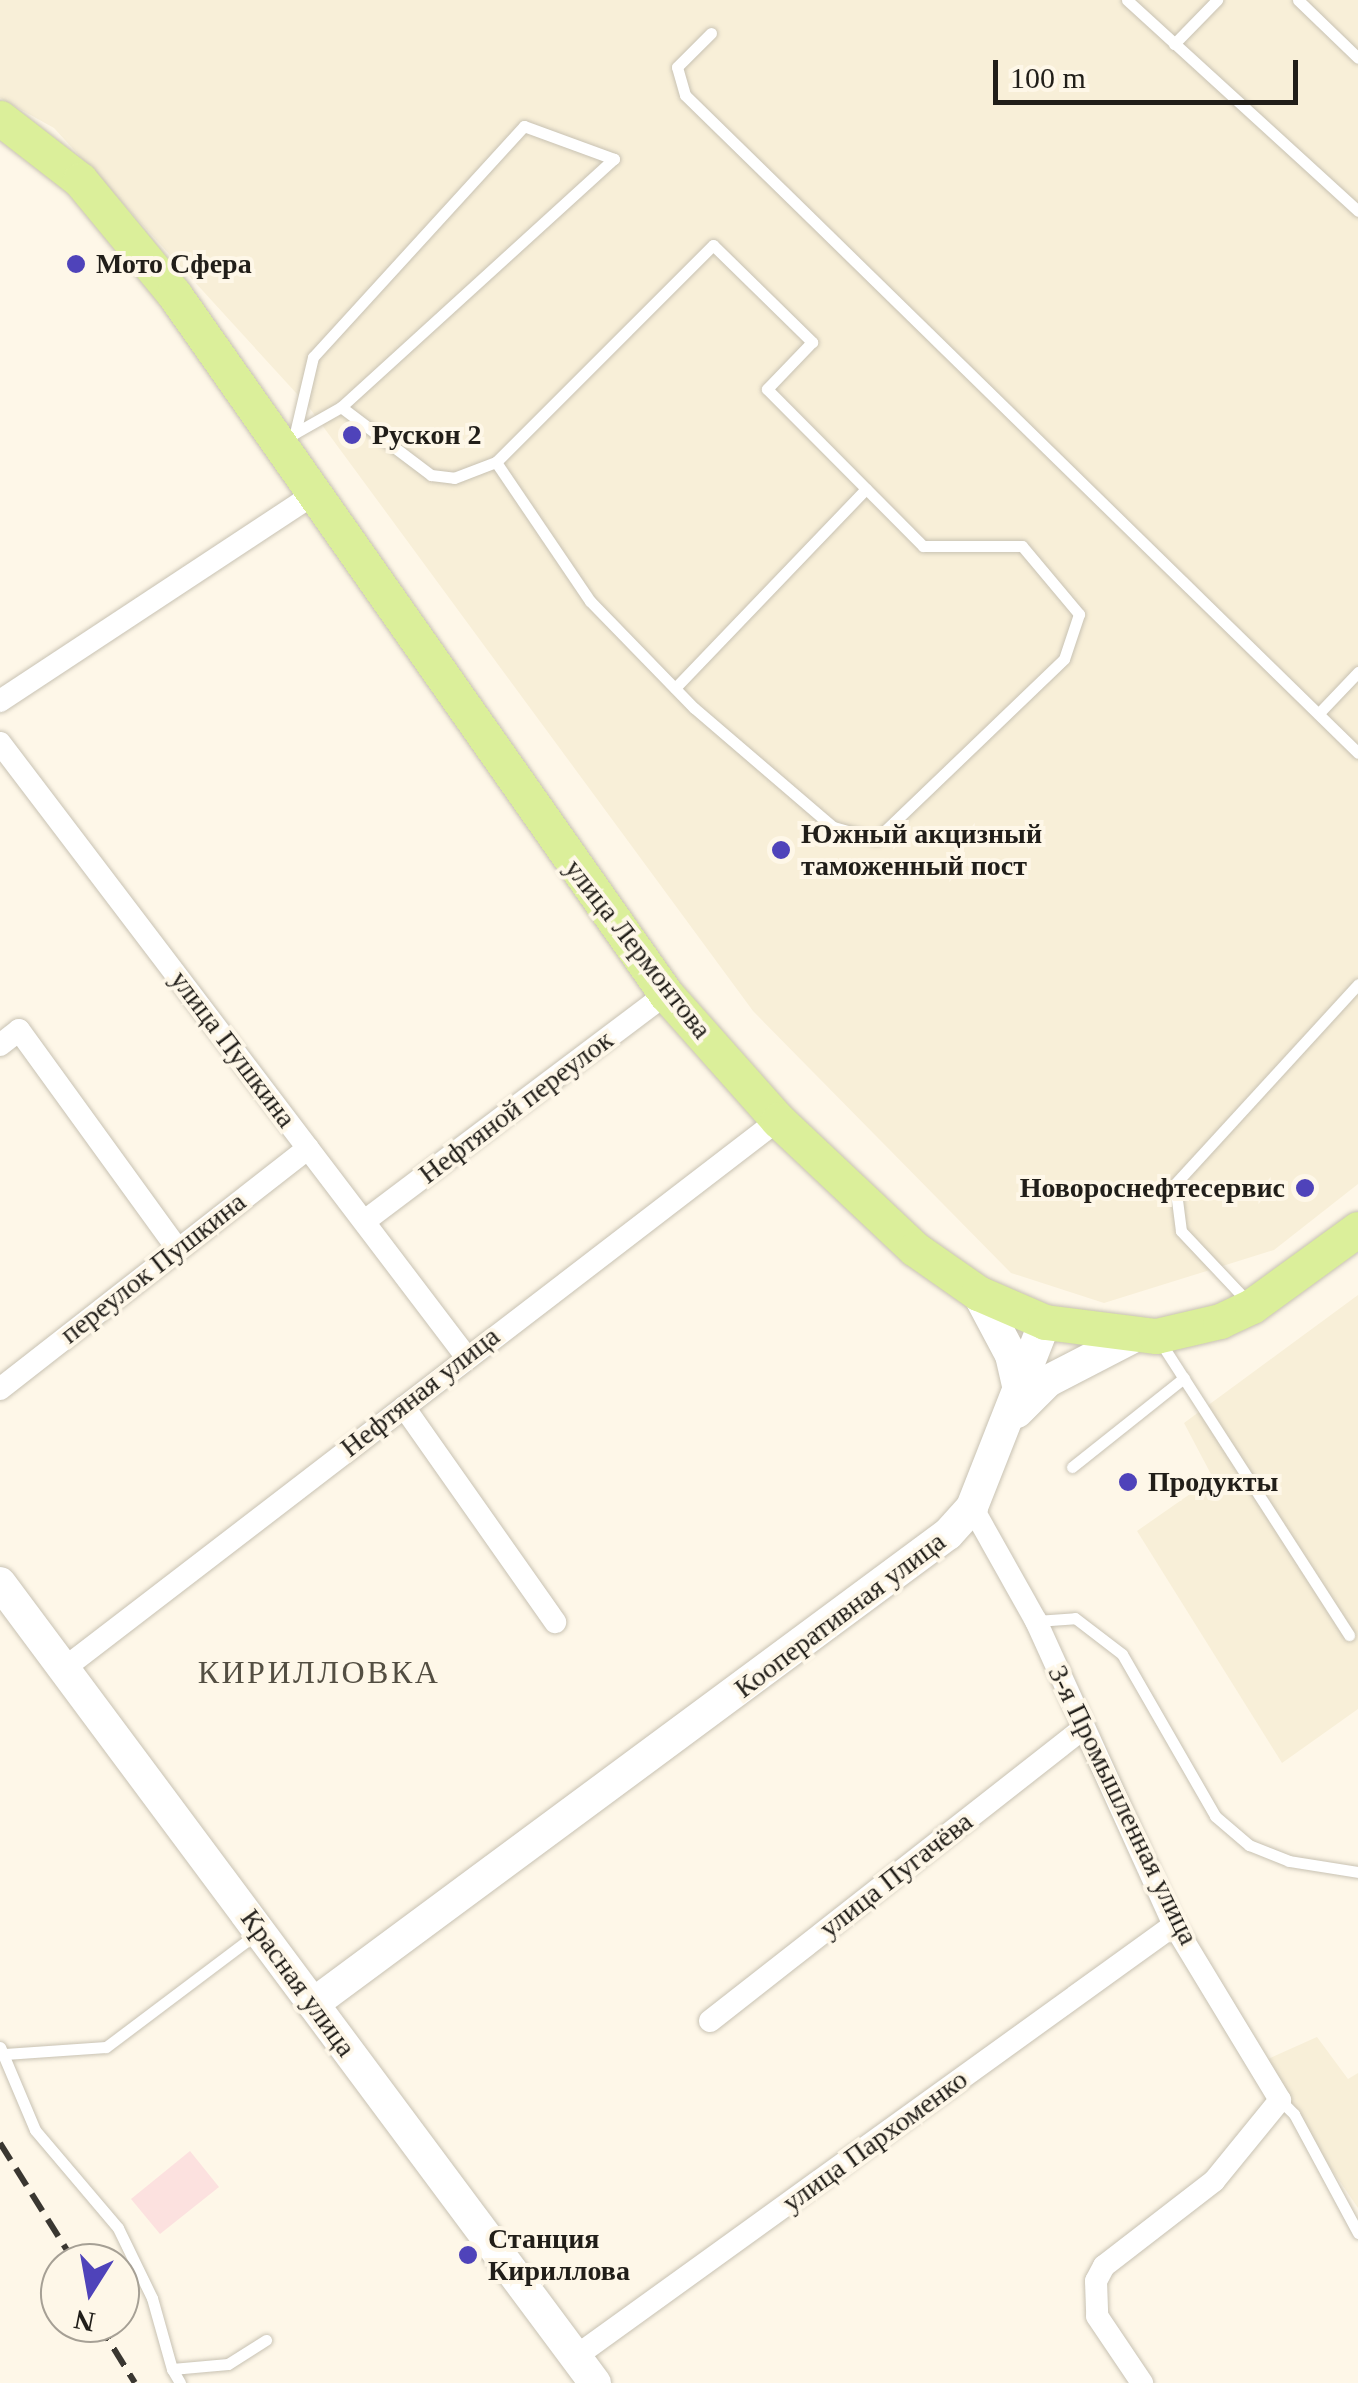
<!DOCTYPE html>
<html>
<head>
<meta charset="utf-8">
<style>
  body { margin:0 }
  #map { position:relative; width:1358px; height:2383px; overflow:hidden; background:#fef7e8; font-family:"Times New Roman",serif }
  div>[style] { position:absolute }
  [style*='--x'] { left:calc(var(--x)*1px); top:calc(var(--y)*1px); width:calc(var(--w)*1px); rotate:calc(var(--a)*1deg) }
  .built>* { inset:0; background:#f8efd8 }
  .green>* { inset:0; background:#fce1df }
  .roads { filter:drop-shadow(0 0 2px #c8c2b3) drop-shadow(0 0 2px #c8c2b3) }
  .lane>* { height:11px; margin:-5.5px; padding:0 5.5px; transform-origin:5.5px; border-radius:5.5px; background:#fff }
  .street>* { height:22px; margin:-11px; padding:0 11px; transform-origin:11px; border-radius:11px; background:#fff }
  .secondary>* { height:32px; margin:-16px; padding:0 16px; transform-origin:16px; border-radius:16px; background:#fff }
  .primary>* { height:35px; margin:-17.5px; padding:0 17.5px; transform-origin:17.5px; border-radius:17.5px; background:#dbef9a }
  .rail>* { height:6px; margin-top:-3px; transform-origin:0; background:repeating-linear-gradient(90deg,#3a3731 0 20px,transparent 0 30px) }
  .dots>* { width:28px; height:28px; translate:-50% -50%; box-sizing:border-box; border:5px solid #fef7e8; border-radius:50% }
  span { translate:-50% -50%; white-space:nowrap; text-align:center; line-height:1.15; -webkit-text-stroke:8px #fef7e8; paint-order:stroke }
  .poi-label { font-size:28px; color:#211e19; font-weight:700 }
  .left { translate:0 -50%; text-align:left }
  .right { translate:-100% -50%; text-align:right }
  .street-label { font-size:28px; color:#211e19 }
  .quarter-label { font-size:32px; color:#534e42; letter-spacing:2.5px }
  .north { position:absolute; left:40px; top:2243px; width:100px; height:100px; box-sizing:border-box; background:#fef7e8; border:2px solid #a6a095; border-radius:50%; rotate:191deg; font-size:28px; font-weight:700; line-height:40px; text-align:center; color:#211e19 }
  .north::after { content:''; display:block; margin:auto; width:35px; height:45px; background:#4f43ba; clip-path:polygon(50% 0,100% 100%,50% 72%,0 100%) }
  .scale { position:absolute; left:993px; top:60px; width:305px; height:45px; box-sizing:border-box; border:5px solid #211e19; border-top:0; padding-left:12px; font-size:30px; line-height:35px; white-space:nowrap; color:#211e19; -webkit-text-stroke:8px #fef7e8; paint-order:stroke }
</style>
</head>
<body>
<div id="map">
  <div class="built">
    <div style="clip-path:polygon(0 0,1358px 0,1358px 1184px,1274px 1250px,1104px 1303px,1011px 1273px,753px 1011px,308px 406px,54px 128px,0 98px)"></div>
    <div style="clip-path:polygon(1358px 1295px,1358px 1709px,1282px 1763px,1137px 1531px,1213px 1478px,1184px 1423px)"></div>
    <div style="clip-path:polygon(1317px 2037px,1348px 2079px,1358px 2073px,1358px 2208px,1259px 2063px)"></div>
  </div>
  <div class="green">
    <div style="clip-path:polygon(190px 2151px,219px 2187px,160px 2234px,131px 2199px)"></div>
  </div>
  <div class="roads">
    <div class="lane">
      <div style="--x:1127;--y:0;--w:313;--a:42.4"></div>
      <div style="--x:1298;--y:0;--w:83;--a:44"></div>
      <div style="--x:711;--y:33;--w:48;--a:135"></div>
      <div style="--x:677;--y:67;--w:29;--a:74"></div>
      <div style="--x:685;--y:95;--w:941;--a:44.35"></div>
      <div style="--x:1174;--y:44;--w:62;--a:-45.7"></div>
      <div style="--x:341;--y:407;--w:113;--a:37.1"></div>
      <div style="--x:431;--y:475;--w:23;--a:7"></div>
      <div style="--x:454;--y:478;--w:45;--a:-20.9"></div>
      <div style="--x:496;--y:462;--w:307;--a:-45"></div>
      <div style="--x:713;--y:245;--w:139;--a:44.4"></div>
      <div style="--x:812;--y:342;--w:65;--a:133.8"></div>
      <div style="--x:767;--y:389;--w:221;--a:45.2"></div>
      <div style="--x:923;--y:546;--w:99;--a:0"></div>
      <div style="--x:1022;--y:546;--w:89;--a:50"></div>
      <div style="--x:1079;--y:614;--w:47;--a:108.4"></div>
      <div style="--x:1064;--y:659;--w:260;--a:136.2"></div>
      <div style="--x:876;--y:839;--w:45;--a:-164.4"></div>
      <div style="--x:833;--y:827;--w:183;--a:-139.4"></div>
      <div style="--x:694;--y:708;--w:149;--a:-134.2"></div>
      <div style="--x:590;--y:601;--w:168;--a:-124.1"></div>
      <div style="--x:281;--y:441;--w:69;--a:-29.5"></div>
      <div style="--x:341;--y:407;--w:369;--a:-42.3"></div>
      <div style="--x:614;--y:159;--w:96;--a:-159.9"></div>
      <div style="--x:524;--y:126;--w:313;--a:132.4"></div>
      <div style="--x:313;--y:357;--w:78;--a:103.3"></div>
      <div style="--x:675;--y:688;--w:276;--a:-46.2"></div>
      <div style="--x:1319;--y:713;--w:57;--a:-46.4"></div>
      <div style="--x:1248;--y:1302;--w:98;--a:-133.3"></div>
      <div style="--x:1181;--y:1231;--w:47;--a:-97.3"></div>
      <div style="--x:1175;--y:1184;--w:271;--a:-47.5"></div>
      <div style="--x:1159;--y:1340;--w:351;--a:57.2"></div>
      <div style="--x:1072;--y:1467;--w:143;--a:-38.5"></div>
      <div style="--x:1036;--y:1621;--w:39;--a:-4"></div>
      <div style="--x:1075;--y:1618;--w:59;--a:37.5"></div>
      <div style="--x:1122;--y:1654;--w:187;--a:60.1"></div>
      <div style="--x:1215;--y:1816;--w:45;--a:40.5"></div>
      <div style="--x:1249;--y:1845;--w:43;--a:21.8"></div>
      <div style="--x:1289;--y:1861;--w:70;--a:9.1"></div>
      <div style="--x:0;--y:2047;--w:90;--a:67.1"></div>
      <div style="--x:35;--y:2130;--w:128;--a:49.7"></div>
      <div style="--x:118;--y:2228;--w:78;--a:64.1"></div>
      <div style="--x:152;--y:2298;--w:74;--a:74.3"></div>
      <div style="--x:172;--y:2369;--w:56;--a:-5.1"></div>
      <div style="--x:228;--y:2364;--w:45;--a:-32.3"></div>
      <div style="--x:5;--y:2054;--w:101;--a:-4"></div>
      <div style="--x:106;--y:2047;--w:188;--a:-37"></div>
      <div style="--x:1280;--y:2100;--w:20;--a:45"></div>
      <div style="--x:1294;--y:2114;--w:135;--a:61.7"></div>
      <div style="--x:172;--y:2369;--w:16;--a:60"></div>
    </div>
    <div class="street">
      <div style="--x:0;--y:701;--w:376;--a:-33.4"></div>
      <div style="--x:0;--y:743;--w:769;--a:52.77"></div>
      <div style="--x:0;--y:1045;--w:24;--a:-38"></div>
      <div style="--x:19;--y:1030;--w:269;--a:54.1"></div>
      <div style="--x:366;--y:1220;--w:376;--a:-37"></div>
      <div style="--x:0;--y:1389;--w:391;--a:-38"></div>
      <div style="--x:404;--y:1407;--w:263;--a:54.9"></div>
      <div style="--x:972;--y:1507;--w:131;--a:60.7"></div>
      <div style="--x:1036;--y:1621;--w:334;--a:65.6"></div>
      <div style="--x:1174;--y:1925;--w:205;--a:58.8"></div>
      <div style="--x:1280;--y:2100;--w:104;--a:129.2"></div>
      <div style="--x:1214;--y:2181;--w:139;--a:142.3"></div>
      <div style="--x:1104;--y:2266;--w:17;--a:118"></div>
      <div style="--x:1096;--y:2281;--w:35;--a:88"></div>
      <div style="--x:1097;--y:2316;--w:81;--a:56.1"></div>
      <div style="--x:66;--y:1667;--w:898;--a:-37.53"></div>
      <div style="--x:710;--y:2021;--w:473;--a:-38.1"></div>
      <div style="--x:575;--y:2357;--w:739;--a:-35.8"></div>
    </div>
    <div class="secondary">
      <div style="--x:978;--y:1293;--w:70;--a:62"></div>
      <div style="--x:1011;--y:1355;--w:36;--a:77"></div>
      <div style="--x:1017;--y:1412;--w:44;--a:-45"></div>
      <div style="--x:1048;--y:1381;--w:100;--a:-27.3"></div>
      <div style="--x:0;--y:1583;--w:997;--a:53.36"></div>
      <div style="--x:313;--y:2004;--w:790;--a:-36.51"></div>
      <div style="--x:948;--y:1534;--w:36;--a:-48"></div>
      <div style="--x:972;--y:1507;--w:199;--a:-68.5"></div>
    </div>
    <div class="primary">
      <div style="--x:0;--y:118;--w:101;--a:37.8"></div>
      <div style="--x:80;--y:180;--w:148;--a:50.5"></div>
      <div style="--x:174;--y:294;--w:856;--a:54.9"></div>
      <div style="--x:666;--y:994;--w:169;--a:48.4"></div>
      <div style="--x:778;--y:1120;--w:188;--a:43.3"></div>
      <div style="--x:915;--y:1249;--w:77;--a:34.9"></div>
      <div style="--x:978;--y:1293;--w:73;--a:23.4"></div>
      <div style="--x:1045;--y:1322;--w:112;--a:7.2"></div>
      <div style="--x:1156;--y:1336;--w:66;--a:-13.2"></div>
      <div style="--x:1220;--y:1321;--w:35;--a:-25"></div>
      <div style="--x:1252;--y:1306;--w:131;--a:-36"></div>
    </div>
  </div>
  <div class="rail">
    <div style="--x:0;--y:2143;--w:142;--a:58"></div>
    <div style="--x:98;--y:2323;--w:70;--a:58.3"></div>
  </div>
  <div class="dots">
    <div style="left:76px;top:264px;background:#4f43ba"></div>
    <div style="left:352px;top:435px;background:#4f43ba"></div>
    <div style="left:781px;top:850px;background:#4f43ba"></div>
    <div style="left:1305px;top:1188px;background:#4f43ba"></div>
    <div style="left:1128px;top:1482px;background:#4f43ba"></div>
    <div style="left:468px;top:2255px;background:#4f43ba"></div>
  </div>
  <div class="poi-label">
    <span class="left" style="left:96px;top:264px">Мото Сфера</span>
    <span class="left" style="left:372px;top:435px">Рускон 2</span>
    <span class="left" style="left:801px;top:850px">Южный акцизный<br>таможенный пост</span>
    <span class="right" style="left:1285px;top:1188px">Новороснефтесервис</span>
    <span class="left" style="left:1148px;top:1482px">Продукты</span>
    <span class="left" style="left:488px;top:2255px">Станция<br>Кириллова</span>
  </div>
  <div class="street-label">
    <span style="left:638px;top:949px;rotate:52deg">улица Лермонтова</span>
    <span style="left:233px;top:1049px;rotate:53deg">улица Пушкина</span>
    <span style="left:516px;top:1107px;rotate:-37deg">Нефтяной переулок</span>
    <span style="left:153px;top:1268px;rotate:-38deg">переулок Пушкина</span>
    <span style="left:420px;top:1392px;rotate:-38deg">Нефтяная улица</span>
    <span style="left:840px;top:1615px;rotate:-37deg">Кооперативная улица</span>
    <span style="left:1123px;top:1805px;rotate:64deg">3-я Промышленная улица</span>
    <span style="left:896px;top:1875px;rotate:-38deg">улица Пугачёва</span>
    <span style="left:298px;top:1983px;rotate:54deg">Красная улица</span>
    <span style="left:875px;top:2141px;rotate:-36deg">улица Пархоменко</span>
  </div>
  <div class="quarter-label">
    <span style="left:319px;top:1672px">КИРИЛЛОВКА</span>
  </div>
  <div class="north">N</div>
  <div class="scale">100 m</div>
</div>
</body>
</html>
